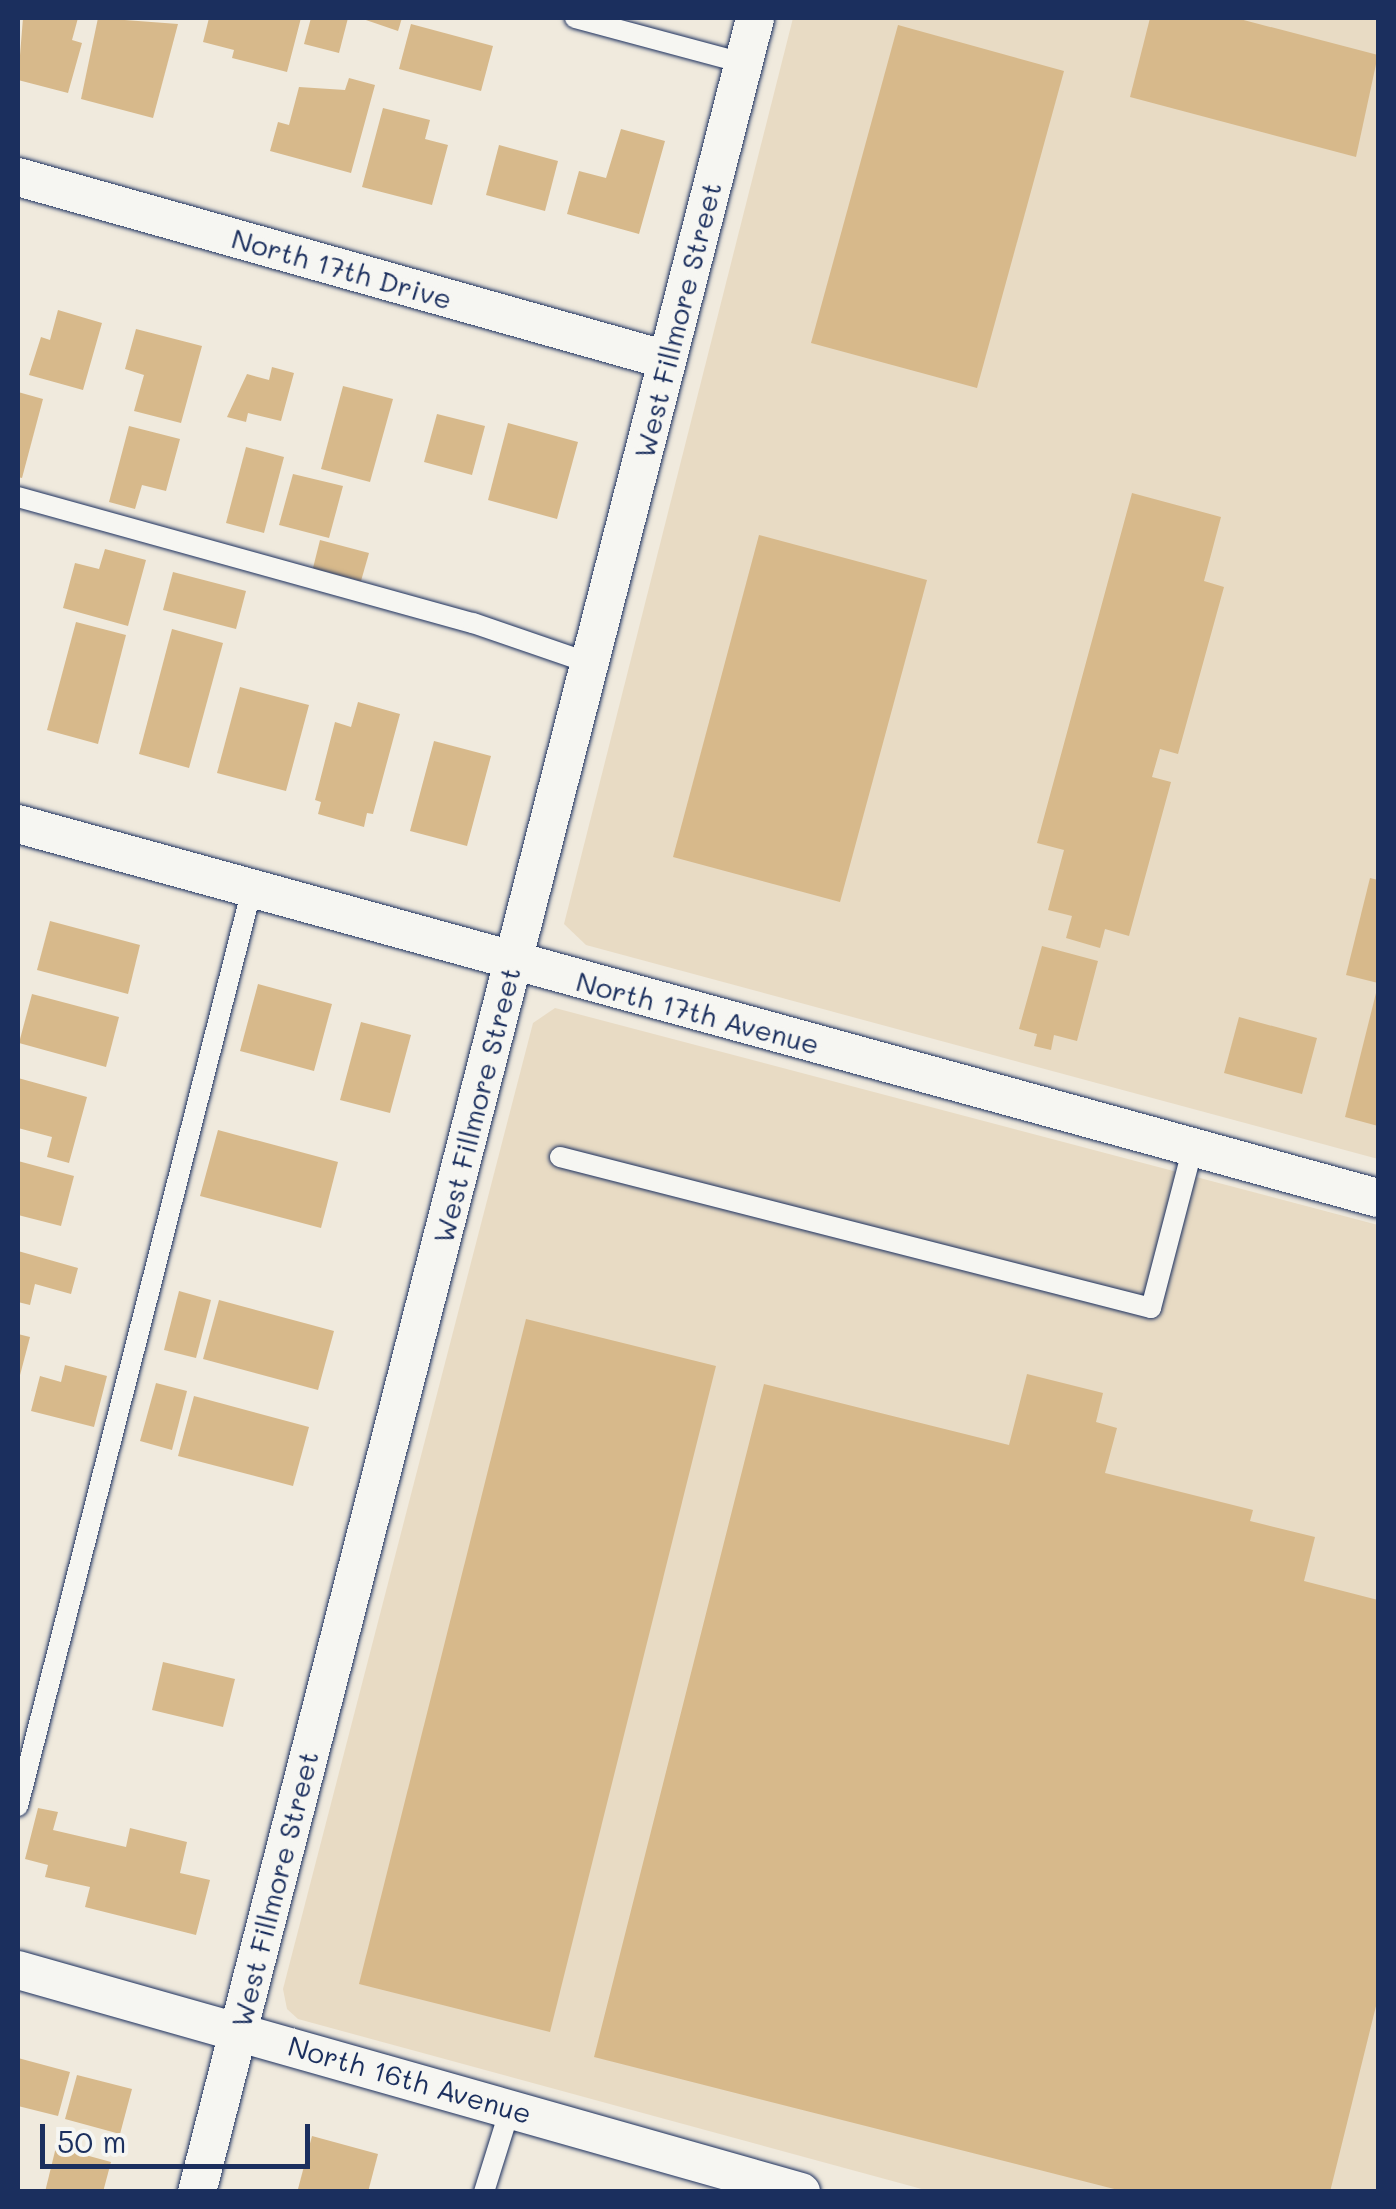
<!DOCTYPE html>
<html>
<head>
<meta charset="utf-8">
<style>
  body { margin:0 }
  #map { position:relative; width:1396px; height:2209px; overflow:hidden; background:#f0eadd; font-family:Mali,sans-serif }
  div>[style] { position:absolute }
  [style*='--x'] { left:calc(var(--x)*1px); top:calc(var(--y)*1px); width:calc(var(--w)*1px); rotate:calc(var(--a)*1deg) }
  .built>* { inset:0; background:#e8dbc4 }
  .building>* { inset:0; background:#d7b98b }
  .roads { filter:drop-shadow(0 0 2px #1b2f5e) drop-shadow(0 0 2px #1b2f5e) }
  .service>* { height:20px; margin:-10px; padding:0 10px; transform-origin:10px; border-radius:10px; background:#f6f6f2 }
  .minor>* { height:38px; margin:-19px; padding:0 19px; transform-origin:19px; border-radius:19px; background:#f6f6f2 }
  span { translate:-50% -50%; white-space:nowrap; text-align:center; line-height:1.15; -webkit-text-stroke:8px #f6f6f2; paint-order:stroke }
  .street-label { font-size:28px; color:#1b2f5e }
  .frame { position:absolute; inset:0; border:20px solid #1b2f5e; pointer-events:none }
  .scale { position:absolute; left:40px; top:2124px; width:270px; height:45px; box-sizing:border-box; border:5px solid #1b2f5e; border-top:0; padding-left:12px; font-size:30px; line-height:35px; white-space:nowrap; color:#1b2f5e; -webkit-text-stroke:8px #f6f6f2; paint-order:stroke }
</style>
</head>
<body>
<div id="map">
  <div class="built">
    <div style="clip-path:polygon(793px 18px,1378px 18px,1378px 1159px,586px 945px,564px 924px)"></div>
    <div style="clip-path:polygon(555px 1008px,1378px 1225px,1378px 2191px,929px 2191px,298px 2019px,287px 2009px,283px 1989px,533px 1023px)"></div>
  </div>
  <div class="building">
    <div style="clip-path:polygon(23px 18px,78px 18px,72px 40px,82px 43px,68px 93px,18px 80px)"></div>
    <div style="clip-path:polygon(98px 18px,178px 24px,153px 118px,81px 99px)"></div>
    <div style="clip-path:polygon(209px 18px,301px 18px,287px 72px,232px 58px,234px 50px,203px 42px)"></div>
    <div style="clip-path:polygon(311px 18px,348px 18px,339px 53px,304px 44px)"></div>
    <div style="clip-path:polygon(360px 18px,402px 18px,398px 31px)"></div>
    <div style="clip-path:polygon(1150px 18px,1236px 18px,1378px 55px,1356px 157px,1130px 97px)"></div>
    <div style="clip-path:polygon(411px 24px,493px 46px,481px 91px,399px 69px)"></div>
    <div style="clip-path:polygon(898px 25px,1064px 71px,977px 388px,811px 343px)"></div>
    <div style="clip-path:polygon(349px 78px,375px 85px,351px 173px,270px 151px,278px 122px,289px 125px,299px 87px,345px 90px)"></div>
    <div style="clip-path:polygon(383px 108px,430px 120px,425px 139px,448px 145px,432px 205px,362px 187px)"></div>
    <div style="clip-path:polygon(621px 129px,665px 141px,639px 234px,567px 214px,579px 171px,606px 178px)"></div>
    <div style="clip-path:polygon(499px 145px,558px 161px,545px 211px,486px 195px)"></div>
    <div style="clip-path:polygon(58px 310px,102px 323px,83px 390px,29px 375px,41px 337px,50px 340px)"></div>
    <div style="clip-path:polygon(136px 329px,202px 346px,181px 423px,134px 411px,144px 375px,125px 369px)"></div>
    <div style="clip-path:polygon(272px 367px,294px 373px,281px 421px,248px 413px,246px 422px,227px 417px,247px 374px,269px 380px)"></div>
    <div style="clip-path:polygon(343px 386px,393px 399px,370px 482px,321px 469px)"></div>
    <div style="clip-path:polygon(18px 392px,43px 399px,22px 478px,18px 477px)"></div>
    <div style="clip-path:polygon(437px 414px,485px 426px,472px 475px,424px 462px)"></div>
    <div style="clip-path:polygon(508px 423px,578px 442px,557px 519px,488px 500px)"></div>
    <div style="clip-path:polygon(129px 426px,180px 439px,166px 491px,142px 485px,135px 509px,109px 502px)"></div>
    <div style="clip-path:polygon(246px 447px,284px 457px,264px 533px,226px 523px)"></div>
    <div style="clip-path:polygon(293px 474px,343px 486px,329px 538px,279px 525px)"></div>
    <div style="clip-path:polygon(1132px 493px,1221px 517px,1204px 581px,1224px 587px,1178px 754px,1160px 749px,1152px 777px,1171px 782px,1129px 936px,1105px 929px,1100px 948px,1066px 938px,1072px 916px,1048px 910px,1064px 850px,1037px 843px)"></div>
    <div style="clip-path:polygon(759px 535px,927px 580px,840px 902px,673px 857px)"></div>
    <div style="clip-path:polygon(320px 540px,369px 553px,361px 581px,313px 568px)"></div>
    <div style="clip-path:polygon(105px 549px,146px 560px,128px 626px,63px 608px,75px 563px,99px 569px)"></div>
    <div style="clip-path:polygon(173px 572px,246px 591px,236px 629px,163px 610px)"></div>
    <div style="clip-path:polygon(76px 622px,126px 635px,98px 744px,47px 730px)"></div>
    <div style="clip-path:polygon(172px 629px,223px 643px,189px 768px,139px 754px)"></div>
    <div style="clip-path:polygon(240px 687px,309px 705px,286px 791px,217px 773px)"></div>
    <div style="clip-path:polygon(358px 702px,400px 714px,373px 814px,367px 813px,364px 827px,318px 814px,321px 802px,315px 800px,335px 722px,351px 727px)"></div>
    <div style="clip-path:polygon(434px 741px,491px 756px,467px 846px,410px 831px)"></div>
    <div style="clip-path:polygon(1370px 878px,1378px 880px,1378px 983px,1346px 975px)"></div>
    <div style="clip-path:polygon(50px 921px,140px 945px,128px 994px,37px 970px)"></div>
    <div style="clip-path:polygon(1042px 946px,1098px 961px,1077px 1041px,1054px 1035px,1051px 1050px,1034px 1046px,1037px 1034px,1019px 1029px)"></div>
    <div style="clip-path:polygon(258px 984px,332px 1004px,314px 1071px,240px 1051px)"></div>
    <div style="clip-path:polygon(1377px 989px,1378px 990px,1378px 1126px,1345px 1117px)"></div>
    <div style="clip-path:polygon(32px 994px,119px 1017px,106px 1067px,19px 1043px)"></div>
    <div style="clip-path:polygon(1239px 1017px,1317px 1038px,1302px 1094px,1224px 1073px)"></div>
    <div style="clip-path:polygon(361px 1022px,411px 1035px,390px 1113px,340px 1100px)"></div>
    <div style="clip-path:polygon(18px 1078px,87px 1097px,69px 1163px,47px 1157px,52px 1137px,18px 1128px)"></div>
    <div style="clip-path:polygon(218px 1130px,338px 1162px,321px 1228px,200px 1196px)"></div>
    <div style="clip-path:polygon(18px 1161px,74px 1176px,61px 1226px,18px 1215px)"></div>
    <div style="clip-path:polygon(18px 1251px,78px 1268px,71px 1294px,35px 1284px,30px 1305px,18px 1302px)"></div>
    <div style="clip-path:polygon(179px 1291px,211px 1300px,196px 1358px,164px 1350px)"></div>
    <div style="clip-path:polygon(219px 1300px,334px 1331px,318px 1390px,203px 1359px)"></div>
    <div style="clip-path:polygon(526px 1319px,716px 1366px,550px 2032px,359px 1984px)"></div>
    <div style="clip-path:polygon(18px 1334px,30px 1337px,19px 1379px,18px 1379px)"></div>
    <div style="clip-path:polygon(65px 1365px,107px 1376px,94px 1427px,31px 1411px,40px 1376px,61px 1382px)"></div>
    <div style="clip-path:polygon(1027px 1374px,1103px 1393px,1096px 1422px,1117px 1428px,1105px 1473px,1253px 1510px,1250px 1521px,1315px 1537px,1304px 1581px,1378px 1600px,1378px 1998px,1330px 2192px,1126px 2192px,594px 2057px,764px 1384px,1009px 1445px)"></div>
    <div style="clip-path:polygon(156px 1383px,187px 1391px,172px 1450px,140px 1441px)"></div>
    <div style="clip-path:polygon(194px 1396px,309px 1427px,293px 1486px,178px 1456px)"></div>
    <div style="clip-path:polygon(163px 1662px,235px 1679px,223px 1727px,152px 1710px)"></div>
    <div style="clip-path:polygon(38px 1808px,58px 1812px,53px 1830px,126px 1847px,130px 1828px,187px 1842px,180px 1873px,210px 1880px,196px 1935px,85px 1907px,90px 1887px,45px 1877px,48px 1865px,25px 1859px)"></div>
    <div style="clip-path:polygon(18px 2058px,70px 2072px,58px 2116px,18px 2106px)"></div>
    <div style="clip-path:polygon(77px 2075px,132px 2089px,120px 2134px,65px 2119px)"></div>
    <div style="clip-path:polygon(312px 2136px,378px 2154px,368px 2192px,298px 2189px)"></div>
    <div style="clip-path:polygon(56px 2147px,111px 2162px,103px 2192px,45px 2192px)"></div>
  </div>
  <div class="roads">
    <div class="service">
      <div style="--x:575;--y:18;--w:174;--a:15"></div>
      <div style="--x:18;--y:497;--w:472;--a:15.5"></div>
      <div style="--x:473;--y:623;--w:123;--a:19"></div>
      <div style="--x:560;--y:1157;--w:610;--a:14.33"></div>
      <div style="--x:1151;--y:1308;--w:166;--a:-75.4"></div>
      <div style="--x:18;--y:1806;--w:951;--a:-75.69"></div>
      <div style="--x:484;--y:2192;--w:87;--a:-72.6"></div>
    </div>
    <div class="minor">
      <div style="--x:18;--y:177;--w:674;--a:15.75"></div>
      <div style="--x:18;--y:824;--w:1410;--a:15.38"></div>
      <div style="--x:18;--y:1970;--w:814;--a:15.83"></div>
      <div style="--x:197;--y:2192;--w:2244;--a:-75.6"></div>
    </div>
  </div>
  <div class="street-label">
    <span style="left:342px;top:268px;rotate:16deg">North 17th Drive</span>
    <span style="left:677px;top:320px;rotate:-76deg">West Fillmore Street</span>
    <span style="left:698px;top:1012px;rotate:15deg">North 17th Avenue</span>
    <span style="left:476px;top:1105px;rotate:-76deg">West Fillmore Street</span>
    <span style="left:274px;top:1889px;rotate:-76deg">West Fillmore Street</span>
    <span style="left:410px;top:2079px;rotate:16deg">North 16th Avenue</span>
  </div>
  <div class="frame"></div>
  <div class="scale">50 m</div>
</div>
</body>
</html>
